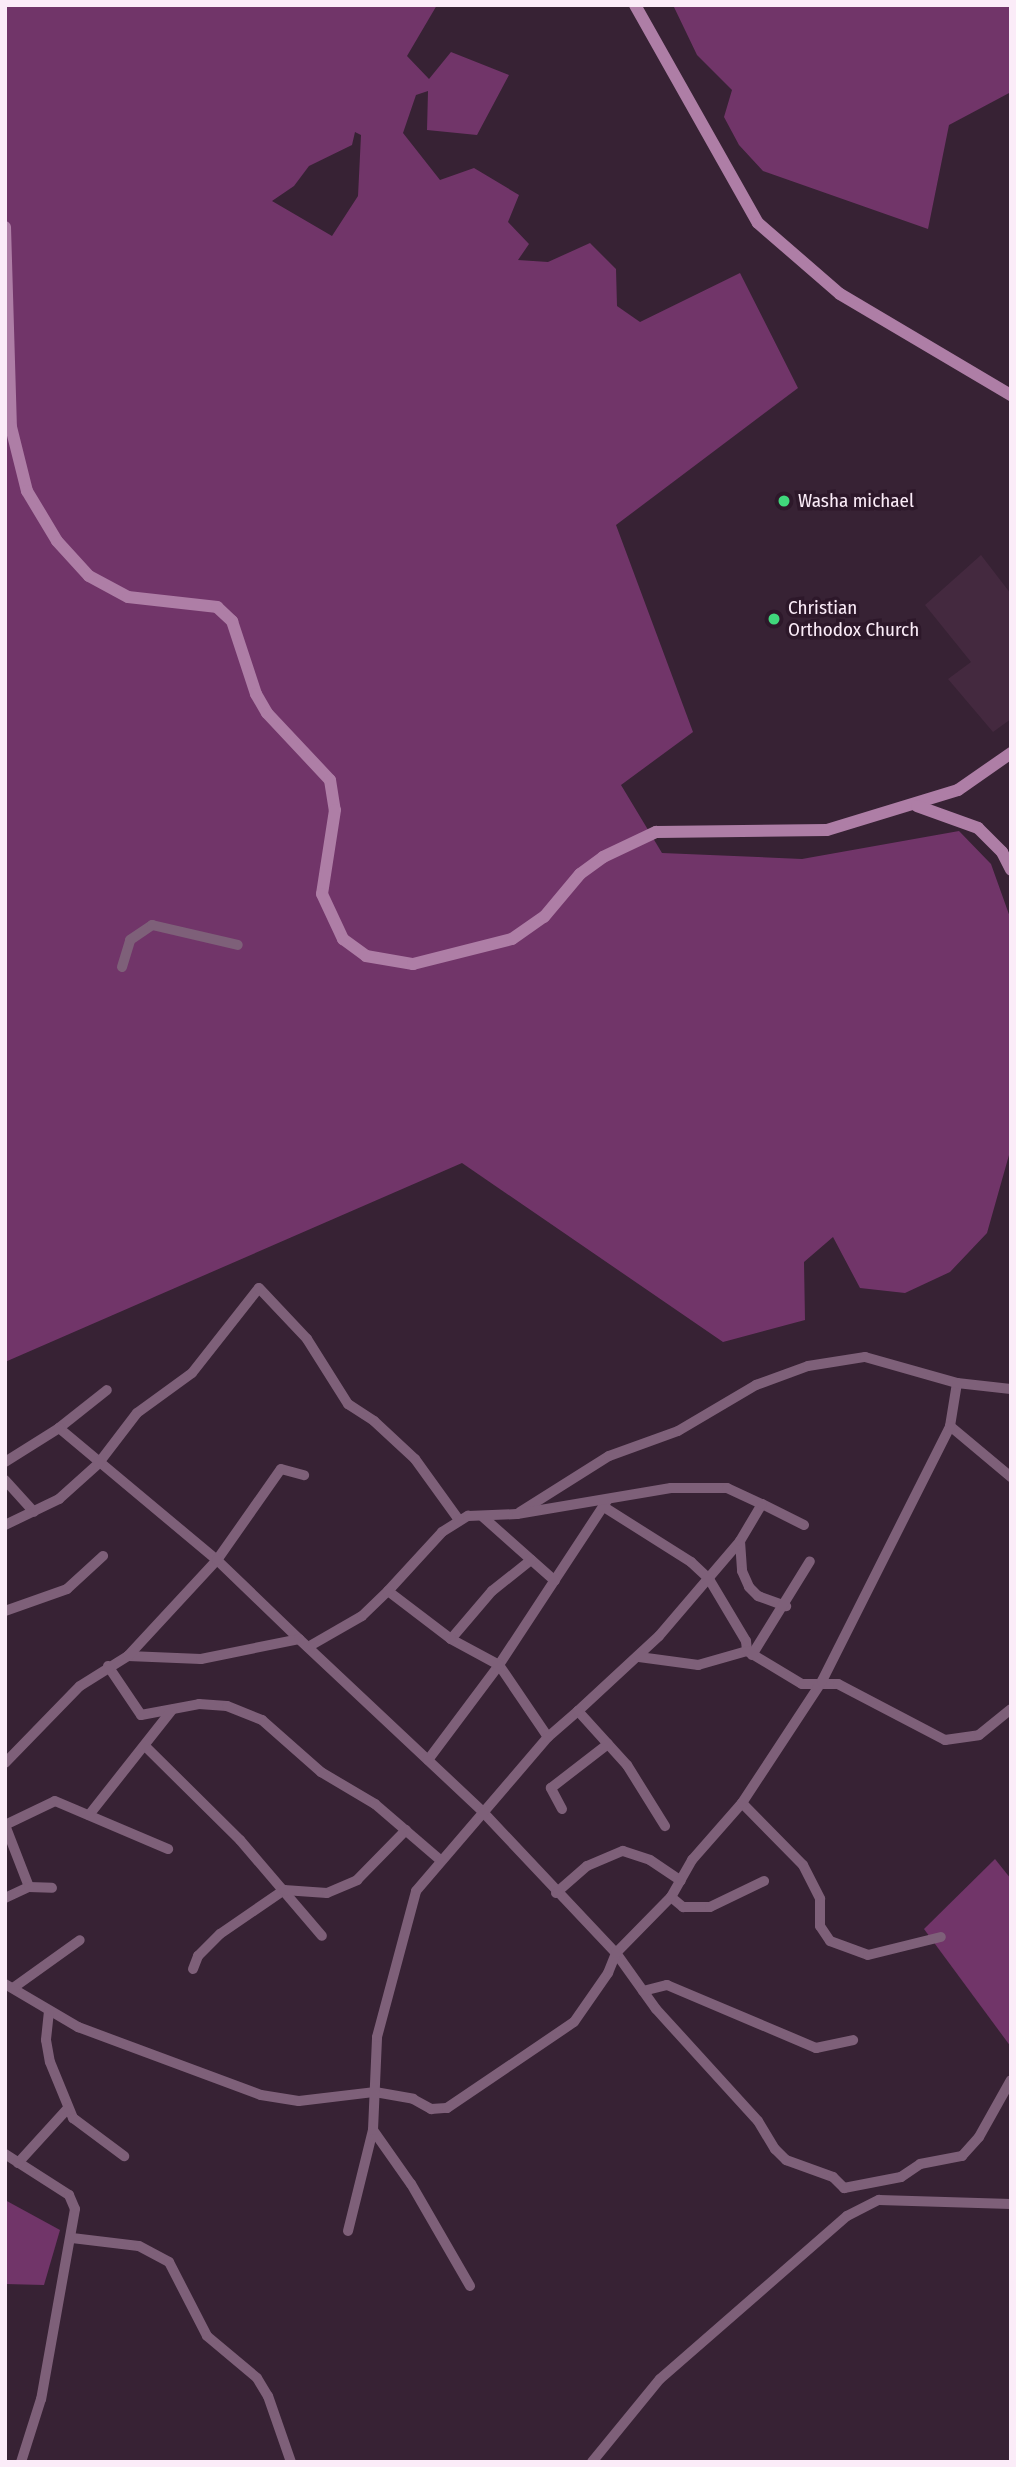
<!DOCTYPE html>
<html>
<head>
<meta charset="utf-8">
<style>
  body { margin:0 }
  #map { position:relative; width:1016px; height:2467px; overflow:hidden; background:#372234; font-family:"Fira Sans Condensed",sans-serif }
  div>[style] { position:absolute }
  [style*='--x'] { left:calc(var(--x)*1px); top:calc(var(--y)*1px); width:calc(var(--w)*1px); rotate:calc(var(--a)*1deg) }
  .built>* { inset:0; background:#44293f }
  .green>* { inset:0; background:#713569 }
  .street>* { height:10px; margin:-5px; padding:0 5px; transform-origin:5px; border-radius:5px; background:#7e6079 }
  .secondary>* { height:12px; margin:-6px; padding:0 6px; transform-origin:6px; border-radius:6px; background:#ae7ea6 }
  .dots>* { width:19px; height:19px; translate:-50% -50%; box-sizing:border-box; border:4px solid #2d182a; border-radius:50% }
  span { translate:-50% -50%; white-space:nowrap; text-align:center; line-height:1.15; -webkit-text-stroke:7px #2d182a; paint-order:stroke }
  .poi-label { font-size:19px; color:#fbecf8 }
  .left { translate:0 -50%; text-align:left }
  .frame { position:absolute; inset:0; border:7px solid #fbecf8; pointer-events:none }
</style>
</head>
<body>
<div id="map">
  <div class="built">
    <div style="clip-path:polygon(981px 555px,1011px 594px,1011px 719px,993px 732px,948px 679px,971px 662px,925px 605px)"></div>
  </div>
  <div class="green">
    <div style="clip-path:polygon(evenodd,5px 5px,437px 5px,407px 56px,429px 79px,451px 52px,509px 75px,477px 135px,427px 130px,428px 91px,416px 95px,403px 133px,440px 180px,474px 168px,519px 195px,508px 222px,529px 244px,518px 260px,548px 262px,590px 243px,616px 269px,617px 306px,640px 322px,740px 273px,798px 388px,616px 525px,693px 732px,621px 785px,662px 853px,802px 859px,959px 831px,991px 864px,1011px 920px,1011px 1148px,987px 1233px,950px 1272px,905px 1293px,860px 1288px,833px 1237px,804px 1262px,805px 1320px,723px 1342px,462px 1163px,5px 1362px,5px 5px,355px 132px,361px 135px,358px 196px,332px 236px,272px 201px,294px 186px,309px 166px,352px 145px,355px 132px)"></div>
    <div style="clip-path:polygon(673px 5px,1011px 5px,1011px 92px,949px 125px,928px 229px,763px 171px,739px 145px,724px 117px,732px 90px,697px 55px)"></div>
    <div style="clip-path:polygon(995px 1859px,1011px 1879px,1011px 2047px,924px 1929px)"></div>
    <div style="clip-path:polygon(5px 2200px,60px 2230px,44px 2285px,5px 2284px)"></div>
  </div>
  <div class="street">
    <div style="--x:122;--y:967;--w:28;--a:-73"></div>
    <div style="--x:130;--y:940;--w:27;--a:-34"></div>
    <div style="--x:152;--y:925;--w:88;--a:13.1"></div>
    <div style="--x:957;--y:1383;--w:44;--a:99.2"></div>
    <div style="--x:950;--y:1426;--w:80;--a:39.9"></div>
    <div style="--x:59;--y:1428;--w:61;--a:-38.4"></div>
    <div style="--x:5;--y:1462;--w:64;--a:-32.2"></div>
    <div style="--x:59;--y:1428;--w:206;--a:39.9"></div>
    <div style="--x:217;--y:1560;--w:114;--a:43.9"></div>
    <div style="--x:5;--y:1480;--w:43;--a:47.8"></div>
    <div style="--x:608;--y:1499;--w:199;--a:123.3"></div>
    <div style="--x:499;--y:1665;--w:87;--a:55.8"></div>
    <div style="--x:548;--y:1737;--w:40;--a:-41"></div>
    <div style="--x:578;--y:1711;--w:73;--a:47.8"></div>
    <div style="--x:627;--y:1765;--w:72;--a:58.1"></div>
    <div style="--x:604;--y:1507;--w:103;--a:32.3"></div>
    <div style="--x:691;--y:1562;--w:25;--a:43"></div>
    <div style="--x:709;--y:1579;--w:72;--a:59.2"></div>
    <div style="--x:746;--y:1641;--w:10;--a:84"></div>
    <div style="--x:520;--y:1512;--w:105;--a:-32.2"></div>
    <div style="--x:609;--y:1456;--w:73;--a:-19.9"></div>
    <div style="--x:678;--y:1431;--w:91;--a:-30.5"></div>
    <div style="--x:756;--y:1385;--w:55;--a:-20.1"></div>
    <div style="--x:808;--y:1366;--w:58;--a:-9"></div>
    <div style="--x:865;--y:1357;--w:96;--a:15.8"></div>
    <div style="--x:957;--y:1383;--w:54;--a:6.3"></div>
    <div style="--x:483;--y:1517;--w:96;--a:41.6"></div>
    <div style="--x:5;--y:1525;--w:60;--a:-25.7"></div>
    <div style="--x:59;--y:1499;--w:52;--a:-41.9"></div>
    <div style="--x:98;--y:1464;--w:64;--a:-52.6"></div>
    <div style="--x:137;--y:1413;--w:68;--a:-36"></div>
    <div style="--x:192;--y:1373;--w:108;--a:-51.8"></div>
    <div style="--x:259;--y:1288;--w:70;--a:46.7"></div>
    <div style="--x:307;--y:1339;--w:77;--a:57.8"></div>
    <div style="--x:348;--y:1404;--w:31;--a:33"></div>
    <div style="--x:374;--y:1421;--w:56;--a:42.8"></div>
    <div style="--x:415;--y:1459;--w:75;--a:54.2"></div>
    <div style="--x:740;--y:1541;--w:30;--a:86"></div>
    <div style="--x:742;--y:1571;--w:17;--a:66"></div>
    <div style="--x:749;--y:1587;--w:13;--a:45"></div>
    <div style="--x:758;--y:1596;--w:30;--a:20"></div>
    <div style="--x:5;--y:1611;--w:66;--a:-19.5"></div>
    <div style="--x:67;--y:1589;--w:49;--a:-42.5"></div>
    <div style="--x:451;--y:1639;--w:63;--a:-49.5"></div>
    <div style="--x:492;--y:1591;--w:50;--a:-38.5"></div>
    <div style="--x:308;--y:1647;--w:62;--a:-29.9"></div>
    <div style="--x:362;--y:1616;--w:36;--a:-44"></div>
    <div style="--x:752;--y:1655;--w:110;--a:-58.3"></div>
    <div style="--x:128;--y:1656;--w:73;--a:2.4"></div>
    <div style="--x:201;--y:1659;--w:100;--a:-11.5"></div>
    <div style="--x:299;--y:1639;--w:251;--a:43.2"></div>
    <div style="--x:482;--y:1811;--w:195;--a:46.7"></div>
    <div style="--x:616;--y:1953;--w:69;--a:54.5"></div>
    <div style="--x:656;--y:2009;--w:151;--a:47.7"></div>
    <div style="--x:758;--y:2121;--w:33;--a:59"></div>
    <div style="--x:775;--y:2149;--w:16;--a:45"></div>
    <div style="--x:786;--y:2160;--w:50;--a:19.9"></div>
    <div style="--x:833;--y:2177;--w:16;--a:45"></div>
    <div style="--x:844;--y:2188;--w:58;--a:-10.9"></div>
    <div style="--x:901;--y:2177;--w:23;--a:-34"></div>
    <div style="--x:920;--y:2164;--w:43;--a:-10.8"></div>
    <div style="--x:962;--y:2156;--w:25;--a:-48"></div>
    <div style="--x:979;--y:2137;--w:65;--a:-60.7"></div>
    <div style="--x:639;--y:1657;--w:60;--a:7.7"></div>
    <div style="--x:698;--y:1665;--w:51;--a:-15.9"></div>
    <div style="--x:747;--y:1651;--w:64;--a:31"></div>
    <div style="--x:802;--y:1684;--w:36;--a:0"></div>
    <div style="--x:838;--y:1684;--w:121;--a:27.6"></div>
    <div style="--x:945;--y:1740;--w:34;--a:-8"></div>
    <div style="--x:979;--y:1735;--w:41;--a:-39.1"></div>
    <div style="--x:108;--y:1666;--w:59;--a:56"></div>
    <div style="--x:141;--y:1715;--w:59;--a:-10.7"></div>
    <div style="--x:199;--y:1704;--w:28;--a:4"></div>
    <div style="--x:227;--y:1706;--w:38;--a:22"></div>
    <div style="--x:262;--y:1720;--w:79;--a:41.4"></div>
    <div style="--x:321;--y:1772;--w:63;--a:30.7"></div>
    <div style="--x:375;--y:1804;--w:86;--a:40.7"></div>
    <div style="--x:578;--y:1711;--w:110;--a:-42.8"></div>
    <div style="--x:659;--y:1636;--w:125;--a:-49.5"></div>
    <div style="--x:740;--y:1541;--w:43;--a:-59.3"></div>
    <div style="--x:762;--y:1504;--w:47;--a:26.6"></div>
    <div style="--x:145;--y:1746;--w:134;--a:44.7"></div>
    <div style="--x:240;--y:1840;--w:126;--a:49.5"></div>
    <div style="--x:428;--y:1760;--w:119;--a:-53.2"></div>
    <div style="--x:499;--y:1665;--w:55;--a:-151.6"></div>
    <div style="--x:451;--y:1639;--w:79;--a:-142.7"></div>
    <div style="--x:388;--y:1591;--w:80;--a:-47.5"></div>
    <div style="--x:442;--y:1532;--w:31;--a:-32"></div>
    <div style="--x:468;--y:1516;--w:49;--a:-2.3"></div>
    <div style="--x:517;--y:1514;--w:156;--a:-9.6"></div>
    <div style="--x:671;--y:1488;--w:56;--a:0"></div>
    <div style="--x:727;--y:1488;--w:38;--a:25"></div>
    <div style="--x:5;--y:1763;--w:107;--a:-45.8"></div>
    <div style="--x:80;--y:1686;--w:57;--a:-32"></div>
    <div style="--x:128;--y:1656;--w:131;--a:-47.2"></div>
    <div style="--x:217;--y:1560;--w:111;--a:-54.9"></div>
    <div style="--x:281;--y:1469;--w:24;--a:15"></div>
    <div style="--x:742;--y:1803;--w:87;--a:45.5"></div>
    <div style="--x:803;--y:1865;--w:38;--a:63"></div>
    <div style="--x:820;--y:1899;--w:27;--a:90"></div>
    <div style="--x:820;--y:1926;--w:18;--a:56"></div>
    <div style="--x:830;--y:1941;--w:40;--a:20.2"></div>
    <div style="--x:868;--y:1955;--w:75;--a:-13.9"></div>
    <div style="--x:562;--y:1809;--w:24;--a:-118"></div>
    <div style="--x:551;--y:1788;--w:72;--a:-37.7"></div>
    <div style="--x:89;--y:1815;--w:134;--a:-51.7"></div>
    <div style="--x:5;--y:1825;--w:55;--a:-25.6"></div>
    <div style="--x:55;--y:1801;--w:123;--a:23"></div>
    <div style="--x:5;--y:1825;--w:66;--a:68.8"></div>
    <div style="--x:556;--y:1893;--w:41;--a:-41.1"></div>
    <div style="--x:587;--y:1866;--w:39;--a:-23"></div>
    <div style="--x:623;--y:1851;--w:28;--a:18"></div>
    <div style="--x:650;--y:1860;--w:37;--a:34"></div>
    <div style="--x:671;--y:1897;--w:16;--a:40"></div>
    <div style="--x:683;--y:1907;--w:27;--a:0"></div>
    <div style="--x:710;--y:1907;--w:60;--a:-25.7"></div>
    <div style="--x:5;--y:1898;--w:26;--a:-25"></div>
    <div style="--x:29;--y:1887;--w:23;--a:2"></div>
    <div style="--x:193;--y:1969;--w:14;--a:-69"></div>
    <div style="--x:198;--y:1956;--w:31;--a:-45"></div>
    <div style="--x:220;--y:1934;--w:78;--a:-34.5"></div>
    <div style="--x:284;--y:1890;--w:43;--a:4"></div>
    <div style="--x:327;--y:1893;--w:33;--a:-23"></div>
    <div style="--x:357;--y:1880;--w:70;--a:-45.6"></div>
    <div style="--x:5;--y:1984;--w:85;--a:30.5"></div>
    <div style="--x:78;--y:2027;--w:195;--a:20.4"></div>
    <div style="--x:261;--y:2095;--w:38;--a:9"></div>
    <div style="--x:299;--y:2101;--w:77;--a:-6.8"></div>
    <div style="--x:375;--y:2092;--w:39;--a:10"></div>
    <div style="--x:413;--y:2099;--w:21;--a:29"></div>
    <div style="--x:431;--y:2109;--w:16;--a:-4"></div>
    <div style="--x:447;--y:2108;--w:153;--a:-34.1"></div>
    <div style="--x:574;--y:2022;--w:60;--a:-55.2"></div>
    <div style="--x:608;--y:1973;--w:22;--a:-68"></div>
    <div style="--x:616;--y:1953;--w:78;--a:-45.5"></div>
    <div style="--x:671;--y:1897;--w:43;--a:-60.4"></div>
    <div style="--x:692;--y:1860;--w:76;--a:-48.7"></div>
    <div style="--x:742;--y:1803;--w:146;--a:-56.7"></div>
    <div style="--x:822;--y:1681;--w:285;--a:-63.3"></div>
    <div style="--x:13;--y:1988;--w:82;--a:-35.6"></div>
    <div style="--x:643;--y:1991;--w:25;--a:-14"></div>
    <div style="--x:667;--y:1985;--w:162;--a:22.9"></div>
    <div style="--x:816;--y:2048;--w:38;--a:-12"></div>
    <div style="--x:49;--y:2011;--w:29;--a:96"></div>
    <div style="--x:46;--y:2040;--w:22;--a:80"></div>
    <div style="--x:50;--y:2062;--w:61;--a:67.7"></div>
    <div style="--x:73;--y:2118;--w:64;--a:36.7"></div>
    <div style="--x:5;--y:2154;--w:76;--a:32.6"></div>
    <div style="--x:69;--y:2195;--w:15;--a:67"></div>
    <div style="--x:75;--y:2209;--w:193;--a:100.1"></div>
    <div style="--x:41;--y:2399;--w:66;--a:107.6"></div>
    <div style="--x:18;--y:2163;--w:74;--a:-47.7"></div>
    <div style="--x:348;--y:2231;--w:104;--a:-76.1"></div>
    <div style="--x:72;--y:2238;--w:67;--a:6.8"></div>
    <div style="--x:139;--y:2246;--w:34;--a:28"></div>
    <div style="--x:169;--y:2262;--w:83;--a:62.8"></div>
    <div style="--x:207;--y:2336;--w:65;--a:40"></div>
    <div style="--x:257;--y:2378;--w:21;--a:59"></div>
    <div style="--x:268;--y:2396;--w:70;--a:70.8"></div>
    <div style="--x:470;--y:2286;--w:118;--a:-120"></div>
    <div style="--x:411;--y:2184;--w:66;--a:-125.1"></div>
    <div style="--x:373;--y:2130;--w:93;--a:-87.5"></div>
    <div style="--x:377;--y:2037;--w:151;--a:-75"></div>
    <div style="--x:416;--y:1891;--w:203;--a:-49.4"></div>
    <div style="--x:592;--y:2462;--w:107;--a:-50.7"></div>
    <div style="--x:660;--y:2379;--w:248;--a:-41.1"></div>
    <div style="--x:847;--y:2216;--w:36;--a:-27"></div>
    <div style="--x:879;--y:2200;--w:132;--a:1.7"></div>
  </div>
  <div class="secondary">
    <div style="--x:635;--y:5;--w:250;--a:60.6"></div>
    <div style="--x:758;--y:223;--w:108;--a:40.9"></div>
    <div style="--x:840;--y:294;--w:199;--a:30.6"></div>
    <div style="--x:5;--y:227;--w:200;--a:88.3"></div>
    <div style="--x:11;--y:427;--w:66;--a:76"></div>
    <div style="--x:27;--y:491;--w:58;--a:59"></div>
    <div style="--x:57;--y:541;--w:47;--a:47.6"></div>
    <div style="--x:89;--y:576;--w:44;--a:28.3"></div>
    <div style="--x:128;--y:597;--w:90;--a:6.4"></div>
    <div style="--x:217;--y:607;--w:21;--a:43"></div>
    <div style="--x:232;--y:621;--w:77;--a:71.8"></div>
    <div style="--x:256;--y:694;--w:22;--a:60"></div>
    <div style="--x:267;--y:713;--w:92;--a:46.8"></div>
    <div style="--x:330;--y:780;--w:30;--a:81"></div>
    <div style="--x:335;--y:810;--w:85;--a:98.8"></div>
    <div style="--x:322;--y:894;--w:50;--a:65"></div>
    <div style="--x:343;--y:939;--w:29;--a:36"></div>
    <div style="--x:366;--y:956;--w:48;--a:9.7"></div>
    <div style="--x:413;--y:964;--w:102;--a:-14.2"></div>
    <div style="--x:512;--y:939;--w:39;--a:-35"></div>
    <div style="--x:544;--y:917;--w:56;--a:-50.1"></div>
    <div style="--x:580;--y:874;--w:29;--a:-36"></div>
    <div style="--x:603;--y:857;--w:59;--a:-25.3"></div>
    <div style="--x:656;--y:832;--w:171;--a:-0.7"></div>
    <div style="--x:827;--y:830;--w:137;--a:-17"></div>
    <div style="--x:958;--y:790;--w:65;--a:-34.9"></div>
    <div style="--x:917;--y:806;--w:65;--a:19.8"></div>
    <div style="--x:978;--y:828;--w:34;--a:45"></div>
    <div style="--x:1002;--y:852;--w:20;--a:63"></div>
  </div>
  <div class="dots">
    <div style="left:784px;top:501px;background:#40d77c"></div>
    <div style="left:774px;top:619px;background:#40d77c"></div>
  </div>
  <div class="poi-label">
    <span class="left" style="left:798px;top:501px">Washa michael</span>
    <span class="left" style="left:788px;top:619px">Christian<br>Orthodox Church</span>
  </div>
  <div class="frame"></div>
</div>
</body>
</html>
